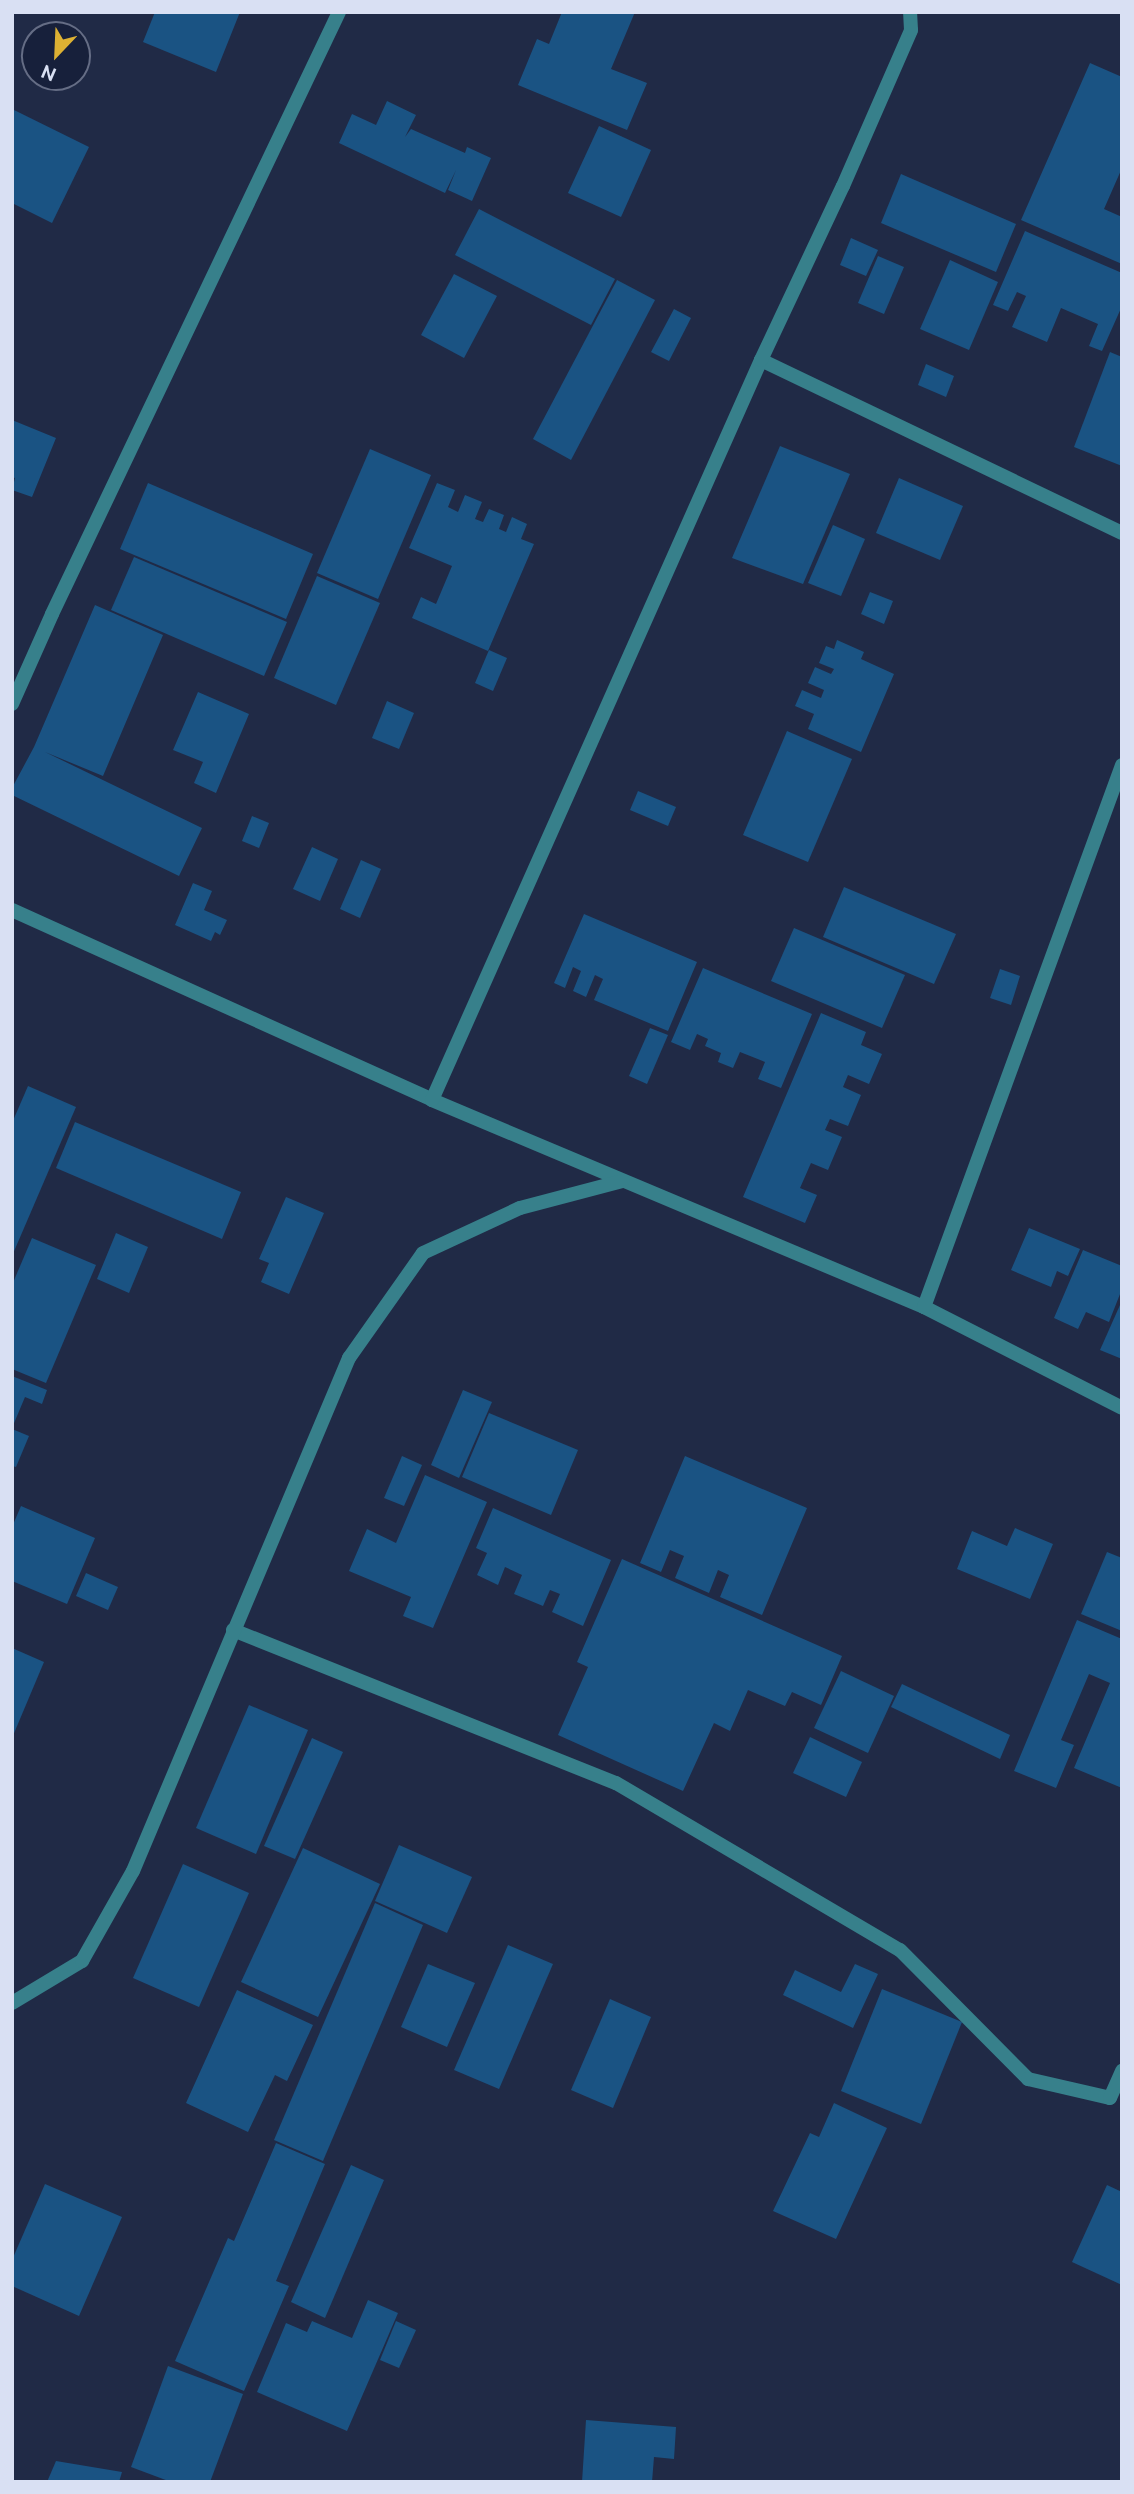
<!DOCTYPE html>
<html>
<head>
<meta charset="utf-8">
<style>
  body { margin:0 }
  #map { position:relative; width:1134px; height:2494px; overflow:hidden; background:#202a46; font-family:Ubuntu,sans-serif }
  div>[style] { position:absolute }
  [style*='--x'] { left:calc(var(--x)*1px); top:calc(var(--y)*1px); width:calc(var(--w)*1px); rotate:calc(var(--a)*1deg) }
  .building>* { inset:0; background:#1a5383 }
  .street>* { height:14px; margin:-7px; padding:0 7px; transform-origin:7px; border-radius:7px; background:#37808b }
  span { translate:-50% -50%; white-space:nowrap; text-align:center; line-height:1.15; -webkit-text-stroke:7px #17203b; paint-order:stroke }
  .frame { position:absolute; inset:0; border:14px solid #d9e0f3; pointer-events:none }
  .north { position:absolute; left:21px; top:21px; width:70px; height:70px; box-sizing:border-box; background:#17203b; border:2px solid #656d85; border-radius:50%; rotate:203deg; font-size:19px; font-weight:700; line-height:28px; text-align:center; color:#d9e0f3 }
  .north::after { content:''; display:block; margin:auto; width:24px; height:32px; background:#ddb133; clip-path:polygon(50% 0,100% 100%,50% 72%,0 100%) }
</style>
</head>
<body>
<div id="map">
  <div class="building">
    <div style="clip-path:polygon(155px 12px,240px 12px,216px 72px,143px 42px)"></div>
    <div style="clip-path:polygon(562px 12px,635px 12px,611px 69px,647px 83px,627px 130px,518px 85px,537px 39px,549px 44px)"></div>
    <div style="clip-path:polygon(1090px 63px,1122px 77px,1122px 168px,1104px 209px,1122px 217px,1122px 264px,1021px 220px)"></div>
    <div style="clip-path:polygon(387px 101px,416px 115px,405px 137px,411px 129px,465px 153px,467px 147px,491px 158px,472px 201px,448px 190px,456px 170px,445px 193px,339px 143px,352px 114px,376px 125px)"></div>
    <div style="clip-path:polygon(12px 109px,89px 147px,52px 223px,12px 203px)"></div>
    <div style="clip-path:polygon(599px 126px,651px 150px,621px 217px,568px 193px)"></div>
    <div style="clip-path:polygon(901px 174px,1016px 224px,996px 272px,881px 223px)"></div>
    <div style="clip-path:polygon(479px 209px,615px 279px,591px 325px,455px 255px)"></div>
    <div style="clip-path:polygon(1025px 231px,1122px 273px,1122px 306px,1102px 351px,1089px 346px,1098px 324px,1061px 308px,1047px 342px,1012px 327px,1026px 296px,1017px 292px,1008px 311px,993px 305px)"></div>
    <div style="clip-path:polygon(851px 238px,878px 250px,866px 276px,840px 265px)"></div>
    <div style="clip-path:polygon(878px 256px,904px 267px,884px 314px,858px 303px)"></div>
    <div style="clip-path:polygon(950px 260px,998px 282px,969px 350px,920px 329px)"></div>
    <div style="clip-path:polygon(454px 274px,497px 296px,464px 358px,421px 335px)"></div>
    <div style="clip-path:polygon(617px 280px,655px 300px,571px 460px,533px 439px)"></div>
    <div style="clip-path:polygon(674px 309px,691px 318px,669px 361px,651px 352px)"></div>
    <div style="clip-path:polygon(1110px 352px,1122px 357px,1122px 466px,1074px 447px)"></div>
    <div style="clip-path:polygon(926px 364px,954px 376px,946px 397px,918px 385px)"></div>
    <div style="clip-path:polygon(12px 420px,56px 438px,32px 497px,12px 490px,15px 478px,12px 477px)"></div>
    <div style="clip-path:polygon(780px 446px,850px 474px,803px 584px,732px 558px)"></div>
    <div style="clip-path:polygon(370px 449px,431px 475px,378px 599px,317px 573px)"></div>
    <div style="clip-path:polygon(899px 478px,963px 506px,940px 560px,876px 533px)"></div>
    <div style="clip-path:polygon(148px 483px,313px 554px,286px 619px,120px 549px)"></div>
    <div style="clip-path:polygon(437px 483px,455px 490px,448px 507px,458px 512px,465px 495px,482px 502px,475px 519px,483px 522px,489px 509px,504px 515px,499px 529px,506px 532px,512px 517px,527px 524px,521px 539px,534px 544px,488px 651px,412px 618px,421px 597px,436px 604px,452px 566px,409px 548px)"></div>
    <div style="clip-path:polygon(833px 525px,865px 539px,841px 596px,808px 583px)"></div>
    <div style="clip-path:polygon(134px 557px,287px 622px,264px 676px,111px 610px)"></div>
    <div style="clip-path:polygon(317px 576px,380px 603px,336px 705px,274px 678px)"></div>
    <div style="clip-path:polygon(870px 592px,893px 601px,884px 624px,861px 614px)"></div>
    <div style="clip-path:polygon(95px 605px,163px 635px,103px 776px,45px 752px,202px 828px,179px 876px,12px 795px,12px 788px,34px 747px)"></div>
    <div style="clip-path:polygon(837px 640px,864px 652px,861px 659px,894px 674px,861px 752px,808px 729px,814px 714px,795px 706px,802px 690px,821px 698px,824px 690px,808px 683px,815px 667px,831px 674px,834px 669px,819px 663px,826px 646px,834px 649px)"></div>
    <div style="clip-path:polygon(489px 650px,507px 658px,493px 691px,475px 683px)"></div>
    <div style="clip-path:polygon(198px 692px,249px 714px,216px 793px,194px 783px,203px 762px,173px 750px)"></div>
    <div style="clip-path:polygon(387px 701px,414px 713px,399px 749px,372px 738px)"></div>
    <div style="clip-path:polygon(787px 731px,852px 759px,808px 862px,743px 835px)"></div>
    <div style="clip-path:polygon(638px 791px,676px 807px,668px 826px,630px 810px)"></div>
    <div style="clip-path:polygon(252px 816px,269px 823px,259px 848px,242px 841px)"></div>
    <div style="clip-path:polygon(312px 847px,338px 859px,320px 901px,293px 889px)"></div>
    <div style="clip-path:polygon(361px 860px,381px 869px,360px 918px,340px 909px)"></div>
    <div style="clip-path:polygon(193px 883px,212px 891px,204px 910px,227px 920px,220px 935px,215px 932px,211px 941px,175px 925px)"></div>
    <div style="clip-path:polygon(844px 887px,956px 934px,934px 984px,823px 937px)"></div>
    <div style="clip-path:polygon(584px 914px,697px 962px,668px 1031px,594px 1000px,603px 979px,595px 975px,586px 997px,573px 991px,581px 971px,573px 967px,565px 988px,554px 983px)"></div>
    <div style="clip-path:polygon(794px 928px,905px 975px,882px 1028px,771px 981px)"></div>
    <div style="clip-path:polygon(703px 968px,812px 1014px,781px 1088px,758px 1079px,765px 1062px,740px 1052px,733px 1068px,718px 1062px,721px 1053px,705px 1046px,708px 1039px,697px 1034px,690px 1050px,671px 1042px)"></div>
    <div style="clip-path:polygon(1000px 969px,1020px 976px,1011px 1005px,990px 998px)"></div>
    <div style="clip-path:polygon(821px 1013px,866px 1032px,861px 1045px,882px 1054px,869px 1084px,848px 1075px,843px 1087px,861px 1095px,848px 1126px,830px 1119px,825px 1130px,842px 1137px,828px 1170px,811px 1163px,800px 1188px,817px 1195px,805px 1223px,743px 1197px)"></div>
    <div style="clip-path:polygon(650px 1028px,668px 1035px,647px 1084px,629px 1076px)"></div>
    <div style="clip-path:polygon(28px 1086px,76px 1107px,12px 1256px,12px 1123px)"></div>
    <div style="clip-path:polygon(75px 1122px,241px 1192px,222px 1239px,56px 1168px)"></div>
    <div style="clip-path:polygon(286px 1197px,324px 1213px,289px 1294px,261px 1282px,269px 1263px,259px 1259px)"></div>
    <div style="clip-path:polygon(1029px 1228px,1080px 1249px,1068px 1276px,1057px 1271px,1051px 1287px,1011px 1270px)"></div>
    <div style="clip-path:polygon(116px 1233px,148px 1247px,129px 1293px,97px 1279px)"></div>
    <div style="clip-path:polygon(32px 1238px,96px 1265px,46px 1383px,12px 1369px,12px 1285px)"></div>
    <div style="clip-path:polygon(1083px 1250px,1122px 1266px,1122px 1289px,1109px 1322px,1086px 1312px,1078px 1329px,1054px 1318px)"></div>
    <div style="clip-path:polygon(1120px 1305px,1122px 1306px,1122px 1359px,1100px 1350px)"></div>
    <div style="clip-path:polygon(12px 1376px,47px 1390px,42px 1404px,25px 1397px,12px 1428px)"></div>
    <div style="clip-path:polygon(463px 1390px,492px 1402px,459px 1478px,431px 1465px)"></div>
    <div style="clip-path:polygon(489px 1413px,578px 1450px,551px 1515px,462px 1477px)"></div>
    <div style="clip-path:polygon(12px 1429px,29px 1436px,16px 1467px,12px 1466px)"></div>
    <div style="clip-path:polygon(402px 1456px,422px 1465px,404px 1506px,384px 1498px)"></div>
    <div style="clip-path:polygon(685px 1456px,807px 1508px,762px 1615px,720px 1597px,729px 1575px,718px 1570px,709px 1593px,675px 1578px,684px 1556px,670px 1550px,661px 1572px,640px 1563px)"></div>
    <div style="clip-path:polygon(425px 1475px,487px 1502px,433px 1628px,403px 1616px,411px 1597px,349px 1571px,367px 1529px,396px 1543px)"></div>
    <div style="clip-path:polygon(21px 1506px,95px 1538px,67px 1604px,12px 1581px,12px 1527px)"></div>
    <div style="clip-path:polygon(493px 1508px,611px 1560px,583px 1626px,552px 1612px,560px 1594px,550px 1590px,543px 1606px,514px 1594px,522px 1575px,505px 1567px,498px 1585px,477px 1575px,487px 1553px,476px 1548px)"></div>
    <div style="clip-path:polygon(1015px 1528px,1053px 1544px,1030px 1599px,957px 1569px,972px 1531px,1007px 1546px)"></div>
    <div style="clip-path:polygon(1107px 1552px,1122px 1558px,1122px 1631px,1081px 1614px)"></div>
    <div style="clip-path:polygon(622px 1559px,842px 1656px,821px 1705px,792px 1692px,785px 1706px,748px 1690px,730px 1731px,714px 1723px,683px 1791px,558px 1735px,588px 1667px,577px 1662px)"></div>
    <div style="clip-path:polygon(86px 1573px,118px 1587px,108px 1610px,76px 1596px)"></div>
    <div style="clip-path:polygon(1077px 1620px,1122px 1639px,1122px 1788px,1074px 1768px,1110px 1683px,1089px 1674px,1061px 1740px,1074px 1745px,1056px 1788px,1014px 1771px)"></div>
    <div style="clip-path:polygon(12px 1648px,44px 1662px,12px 1738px)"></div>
    <div style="clip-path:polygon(841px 1671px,894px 1696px,868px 1753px,814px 1728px)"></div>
    <div style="clip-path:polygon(902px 1684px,1010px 1735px,1000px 1759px,891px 1707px)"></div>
    <div style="clip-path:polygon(249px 1705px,308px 1730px,256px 1854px,196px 1828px)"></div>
    <div style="clip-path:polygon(810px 1737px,862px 1762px,846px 1797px,793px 1773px)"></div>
    <div style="clip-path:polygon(312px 1738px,343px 1752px,295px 1859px,264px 1846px)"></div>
    <div style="clip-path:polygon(399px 1845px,472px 1877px,447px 1933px,375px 1901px)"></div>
    <div style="clip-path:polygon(303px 1848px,380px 1884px,318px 2017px,241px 1982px)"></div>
    <div style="clip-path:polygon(183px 1864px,249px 1893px,199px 2007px,133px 1978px)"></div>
    <div style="clip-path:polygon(375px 1903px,423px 1925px,323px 2161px,274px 2140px)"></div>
    <div style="clip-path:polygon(508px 1945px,553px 1964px,499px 2089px,454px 2070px)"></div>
    <div style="clip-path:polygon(428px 1964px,475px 1983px,447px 2047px,401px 2027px)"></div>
    <div style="clip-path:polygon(855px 1964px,878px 1974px,853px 2028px,783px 1995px,795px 1970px,841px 1992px)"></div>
    <div style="clip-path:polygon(882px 1989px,962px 2022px,921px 2124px,841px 2091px)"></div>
    <div style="clip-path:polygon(237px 1990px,313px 2025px,287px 2081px,275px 2075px,248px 2132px,186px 2103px)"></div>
    <div style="clip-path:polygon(610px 1999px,651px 2017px,613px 2108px,571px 2090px)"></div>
    <div style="clip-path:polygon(834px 2103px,887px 2128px,836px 2239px,773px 2211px,810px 2133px,819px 2137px)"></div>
    <div style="clip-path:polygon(276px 2143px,325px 2164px,276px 2281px,289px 2286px,244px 2391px,175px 2361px,228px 2238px,234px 2241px)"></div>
    <div style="clip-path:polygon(351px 2165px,384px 2180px,325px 2318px,291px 2302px)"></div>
    <div style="clip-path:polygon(45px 2184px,122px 2217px,79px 2316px,12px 2286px,12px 2260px)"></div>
    <div style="clip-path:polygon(1107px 2185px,1122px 2192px,1122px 2285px,1072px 2262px)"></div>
    <div style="clip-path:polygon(368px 2300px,398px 2313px,347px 2431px,257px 2392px,286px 2323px,307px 2332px,312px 2321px,352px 2338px)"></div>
    <div style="clip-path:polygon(396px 2321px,416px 2330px,399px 2368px,380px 2360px)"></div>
    <div style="clip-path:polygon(168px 2366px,243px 2394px,210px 2482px,171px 2482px,131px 2467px)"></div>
    <div style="clip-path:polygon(586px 2420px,676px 2427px,674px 2459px,654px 2457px,652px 2482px,582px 2482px)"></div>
    <div style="clip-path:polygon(56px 2461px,122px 2472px,119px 2482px,47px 2482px)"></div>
  </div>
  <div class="street">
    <div style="--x:761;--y:360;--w:400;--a:25.6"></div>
    <div style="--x:12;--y:704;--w:98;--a:-66"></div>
    <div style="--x:52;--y:614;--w:667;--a:-64.51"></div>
    <div style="--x:12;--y:910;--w:461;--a:24.3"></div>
    <div style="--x:432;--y:1100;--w:534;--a:22.82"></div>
    <div style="--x:924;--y:1307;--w:222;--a:27"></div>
    <div style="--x:432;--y:1100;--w:810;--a:-66.03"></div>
    <div style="--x:761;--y:360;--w:192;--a:-64.8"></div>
    <div style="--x:843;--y:186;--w:170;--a:-66.4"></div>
    <div style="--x:911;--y:30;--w:18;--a:-93"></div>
    <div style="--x:924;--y:1307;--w:577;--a:-69.93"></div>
    <div style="--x:233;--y:1630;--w:412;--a:21.8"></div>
    <div style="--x:616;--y:1783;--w:329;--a:30.5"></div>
    <div style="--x:900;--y:1950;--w:182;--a:45.2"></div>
    <div style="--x:1028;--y:2079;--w:84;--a:13"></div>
    <div style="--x:1110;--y:2098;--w:30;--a:-66"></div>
    <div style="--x:12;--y:2003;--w:82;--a:-31"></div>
    <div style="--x:82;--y:1961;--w:103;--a:-60.5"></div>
    <div style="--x:133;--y:1871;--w:557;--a:-67.17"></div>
    <div style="--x:349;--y:1358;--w:128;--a:-54.8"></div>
    <div style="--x:423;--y:1253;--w:107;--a:-24.9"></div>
    <div style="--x:520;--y:1208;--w:106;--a:-14.8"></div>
  </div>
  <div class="frame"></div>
  <div class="north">N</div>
</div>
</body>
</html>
